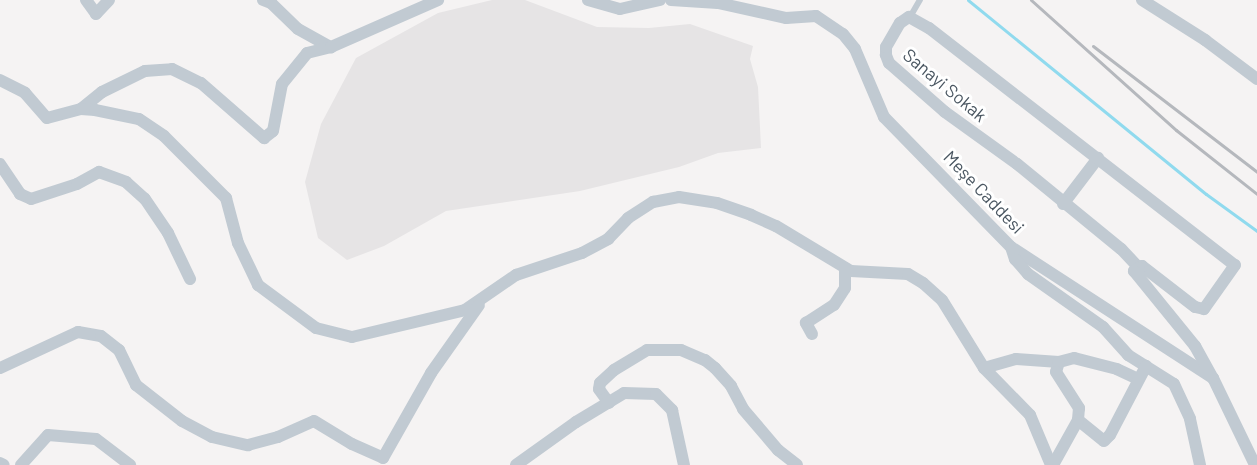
<!DOCTYPE html>
<html>
<head>
<meta charset="utf-8">
<style>
  body { margin:0 }
  #map { position:relative; width:1257px; height:465px; overflow:hidden; background:#f5f3f3; font-family:Barlow,sans-serif }
  div>[style] { position:absolute }
  [style*='--x'] { left:calc(var(--x)*1px); top:calc(var(--y)*1px); width:calc(var(--w)*1px); rotate:calc(var(--a)*1deg) }
  .education>* { inset:0; background:#e6e4e5 }
  .stream>* { height:3px; margin:-1.5px; padding:0 1.5px; transform-origin:1.5px; border-radius:1.5px; background:#90daee }
  .service>* { height:6px; margin:-3px; padding:0 3px; transform-origin:3px; border-radius:3px; background:#c1cad2 }
  .minor>* { height:12px; margin:-6px; padding:0 6px; transform-origin:6px; border-radius:6px; background:#c1cad2 }
  .rail>* { height:3px; margin:-1.5px; padding:0 1.5px; transform-origin:1.5px; border-radius:1.5px; background:#b5b8bd }
  span { translate:-50% -50%; white-space:nowrap; text-align:center; line-height:1.15; -webkit-text-stroke:6px #fff; paint-order:stroke }
  .street-label { font-size:18px; color:#4a5661 }
</style>
</head>
<body>
<div id="map">
  <div class="education">
    <div style="clip-path:polygon(492px 0,525px 0,597px 27px,649px 28px,690px 24px,753px 46px,750px 59px,758px 87px,761px 148px,718px 153px,679px 167px,580px 191px,446px 211px,384px 246px,347px 260px,318px 238px,305px 182px,321px 124px,356px 58px,438px 13px)"></div>
  </div>
  <div class="stream">
    <div style="--x:968;--y:0;--w:307;--a:39.2"></div>
    <div style="--x:1206;--y:194;--w:63;--a:36"></div>
  </div>
  <div class="service">
    <div style="--x:910;--y:17;--w:20;--a:-60"></div>
  </div>
  <div class="minor">
    <div style="--x:86;--y:0;--w:17;--a:54"></div>
    <div style="--x:96;--y:14;--w:19;--a:-47"></div>
    <div style="--x:263;--y:0;--w:9;--a:21"></div>
    <div style="--x:271;--y:3;--w:37;--a:44"></div>
    <div style="--x:298;--y:29;--w:38;--a:29"></div>
    <div style="--x:588;--y:0;--w:33;--a:16"></div>
    <div style="--x:620;--y:9;--w:41;--a:-12.7"></div>
    <div style="--x:671;--y:0;--w:47;--a:3.7"></div>
    <div style="--x:718;--y:3;--w:70;--a:12.4"></div>
    <div style="--x:786;--y:18;--w:30;--a:-4"></div>
    <div style="--x:816;--y:16;--w:32;--a:34"></div>
    <div style="--x:843;--y:34;--w:19;--a:51"></div>
    <div style="--x:855;--y:49;--w:74;--a:66.9"></div>
    <div style="--x:884;--y:117;--w:182;--a:45.7"></div>
    <div style="--x:1011;--y:247;--w:241;--a:33"></div>
    <div style="--x:1213;--y:378;--w:97;--a:64.2"></div>
    <div style="--x:1142;--y:0;--w:75;--a:32.4"></div>
    <div style="--x:1205;--y:40;--w:65;--a:36.9"></div>
    <div style="--x:0;--y:80;--w:28;--a:27"></div>
    <div style="--x:25;--y:93;--w:33;--a:49"></div>
    <div style="--x:47;--y:118;--w:35;--a:-15"></div>
    <div style="--x:81;--y:109;--w:27;--a:-39"></div>
    <div style="--x:102;--y:92;--w:48;--a:-26"></div>
    <div style="--x:145;--y:71;--w:27;--a:-4"></div>
    <div style="--x:172;--y:69;--w:32;--a:26"></div>
    <div style="--x:201;--y:83;--w:84;--a:41.1"></div>
    <div style="--x:264;--y:138;--w:11;--a:-38"></div>
    <div style="--x:273;--y:131;--w:48;--a:-79.2"></div>
    <div style="--x:282;--y:84;--w:40;--a:-51"></div>
    <div style="--x:307;--y:53;--w:25;--a:-14"></div>
    <div style="--x:331;--y:47;--w:117;--a:-23.7"></div>
    <div style="--x:81;--y:109;--w:14;--a:4"></div>
    <div style="--x:95;--y:110;--w:45;--a:11.6"></div>
    <div style="--x:139;--y:119;--w:30;--a:34"></div>
    <div style="--x:164;--y:136;--w:88;--a:45"></div>
    <div style="--x:226;--y:198;--w:47;--a:75.1"></div>
    <div style="--x:238;--y:243;--w:47;--a:64.5"></div>
    <div style="--x:258;--y:285;--w:72;--a:36.6"></div>
    <div style="--x:316;--y:328;--w:37;--a:14"></div>
    <div style="--x:352;--y:337;--w:116;--a:-13.4"></div>
    <div style="--x:465;--y:310;--w:62;--a:-34.5"></div>
    <div style="--x:516;--y:275;--w:70;--a:-18.4"></div>
    <div style="--x:582;--y:253;--w:30;--a:-28"></div>
    <div style="--x:608;--y:239;--w:29;--a:-46"></div>
    <div style="--x:628;--y:218;--w:30;--a:-33"></div>
    <div style="--x:653;--y:202;--w:26;--a:-11"></div>
    <div style="--x:679;--y:197;--w:38;--a:9"></div>
    <div style="--x:717;--y:203;--w:36;--a:19"></div>
    <div style="--x:751;--y:215;--w:27;--a:24"></div>
    <div style="--x:776;--y:226;--w:87;--a:31"></div>
    <div style="--x:851;--y:271;--w:57;--a:3"></div>
    <div style="--x:908;--y:274;--w:17;--a:31"></div>
    <div style="--x:923;--y:283;--w:25;--a:42"></div>
    <div style="--x:942;--y:300;--w:80;--a:58.3"></div>
    <div style="--x:984;--y:368;--w:66;--a:45.6"></div>
    <div style="--x:1030;--y:415;--w:54;--a:67.2"></div>
    <div style="--x:0;--y:164;--w:36;--a:56"></div>
    <div style="--x:20;--y:194;--w:12;--a:24"></div>
    <div style="--x:31;--y:199;--w:48;--a:-18.1"></div>
    <div style="--x:77;--y:184;--w:25;--a:-29"></div>
    <div style="--x:99;--y:172;--w:29;--a:20"></div>
    <div style="--x:126;--y:182;--w:25;--a:42"></div>
    <div style="--x:145;--y:199;--w:41;--a:55.9"></div>
    <div style="--x:168;--y:233;--w:51;--a:64.4"></div>
    <div style="--x:1063;--y:204;--w:58;--a:-52.7"></div>
    <div style="--x:1011;--y:247;--w:13;--a:72"></div>
    <div style="--x:1015;--y:259;--w:20;--a:49"></div>
    <div style="--x:1028;--y:274;--w:92;--a:35.2"></div>
    <div style="--x:1103;--y:327;--w:38;--a:48"></div>
    <div style="--x:1128;--y:355;--w:54;--a:32.2"></div>
    <div style="--x:1174;--y:384;--w:38;--a:65"></div>
    <div style="--x:1190;--y:419;--w:47;--a:77.7"></div>
    <div style="--x:1139;--y:268;--w:26;--a:-133"></div>
    <div style="--x:1121;--y:249;--w:134;--a:-140.7"></div>
    <div style="--x:1017;--y:164;--w:89;--a:-144.2"></div>
    <div style="--x:945;--y:112;--w:74;--a:-138.8"></div>
    <div style="--x:889;--y:63;--w:9;--a:-111"></div>
    <div style="--x:886;--y:55;--w:8;--a:-90"></div>
    <div style="--x:886;--y:47;--w:28;--a:-60"></div>
    <div style="--x:900;--y:23;--w:11;--a:-34"></div>
    <div style="--x:909;--y:17;--w:23;--a:29"></div>
    <div style="--x:929;--y:28;--w:387;--a:37.8"></div>
    <div style="--x:1235;--y:265;--w:54;--a:125.2"></div>
    <div style="--x:1204;--y:309;--w:9;--a:-167"></div>
    <div style="--x:1195;--y:307;--w:67;--a:-142.3"></div>
    <div style="--x:1142;--y:266;--w:4;--a:146"></div>
    <div style="--x:1139;--y:268;--w:6;--a:149"></div>
    <div style="--x:1134;--y:271;--w:97;--a:50.9"></div>
    <div style="--x:1195;--y:346;--w:37;--a:61"></div>
    <div style="--x:812;--y:334;--w:13;--a:-119"></div>
    <div style="--x:806;--y:323;--w:33;--a:-33"></div>
    <div style="--x:834;--y:305;--w:20;--a:-57"></div>
    <div style="--x:845;--y:288;--w:20;--a:-90"></div>
    <div style="--x:0;--y:368;--w:86;--a:-24.8"></div>
    <div style="--x:78;--y:332;--w:23;--a:10"></div>
    <div style="--x:101;--y:336;--w:23;--a:38"></div>
    <div style="--x:119;--y:350;--w:39;--a:64"></div>
    <div style="--x:136;--y:385;--w:58;--a:38"></div>
    <div style="--x:182;--y:421;--w:34;--a:28"></div>
    <div style="--x:212;--y:437;--w:37;--a:13"></div>
    <div style="--x:248;--y:445;--w:31;--a:-15"></div>
    <div style="--x:278;--y:437;--w:39;--a:-24"></div>
    <div style="--x:314;--y:421;--w:44;--a:31.2"></div>
    <div style="--x:352;--y:444;--w:34;--a:24"></div>
    <div style="--x:383;--y:458;--w:98;--a:-60.5"></div>
    <div style="--x:431;--y:373;--w:83;--a:-54.8"></div>
    <div style="--x:984;--y:368;--w:33;--a:-16"></div>
    <div style="--x:1016;--y:359;--w:43;--a:4"></div>
    <div style="--x:1138;--y:379;--w:23;--a:-155"></div>
    <div style="--x:1117;--y:369;--w:44;--a:-165.7"></div>
    <div style="--x:1074;--y:358;--w:16;--a:165"></div>
    <div style="--x:1059;--y:362;--w:10;--a:107"></div>
    <div style="--x:1056;--y:372;--w:43;--a:57.4"></div>
    <div style="--x:1079;--y:408;--w:12;--a:95"></div>
    <div style="--x:1078;--y:420;--w:33;--a:39"></div>
    <div style="--x:1104;--y:441;--w:8;--a:-45"></div>
    <div style="--x:1110;--y:435;--w:78;--a:-62.4"></div>
    <div style="--x:609;--y:403;--w:17;--a:-126"></div>
    <div style="--x:599;--y:389;--w:6;--a:-81"></div>
    <div style="--x:600;--y:383;--w:19;--a:-43"></div>
    <div style="--x:614;--y:370;--w:39;--a:-31"></div>
    <div style="--x:647;--y:350;--w:34;--a:0"></div>
    <div style="--x:681;--y:350;--w:26;--a:23"></div>
    <div style="--x:705;--y:360;--w:13;--a:39"></div>
    <div style="--x:715;--y:368;--w:24;--a:48"></div>
    <div style="--x:731;--y:386;--w:26;--a:62"></div>
    <div style="--x:743;--y:409;--w:54;--a:49.5"></div>
    <div style="--x:778;--y:450;--w:24;--a:38"></div>
    <div style="--x:0;--y:463;--w:4;--a:27"></div>
    <div style="--x:21;--y:465;--w:40;--a:-48"></div>
    <div style="--x:48;--y:435;--w:48;--a:4.8"></div>
    <div style="--x:96;--y:439;--w:43;--a:37.4"></div>
    <div style="--x:516;--y:465;--w:74;--a:-35.6"></div>
    <div style="--x:576;--y:422;--w:56;--a:-31.1"></div>
    <div style="--x:624;--y:393;--w:32;--a:2"></div>
    <div style="--x:656;--y:394;--w:23;--a:45"></div>
    <div style="--x:672;--y:410;--w:56;--a:77.7"></div>
    <div style="--x:1053;--y:465;--w:51;--a:-60.9"></div>
  </div>
  <div class="rail">
    <div style="--x:1031;--y:0;--w:195;--a:41.9"></div>
    <div style="--x:1176;--y:130;--w:103;--a:38.3"></div>
    <div style="--x:1093;--y:46;--w:207;--a:37.5"></div>
  </div>
  <div class="street-label">
    <span style="left:945px;top:85px;rotate:40deg">Sanayi Sokak</span>
    <span style="left:984px;top:192px;rotate:46deg">Meşe Caddesi</span>
  </div>
</div>
</body>
</html>
